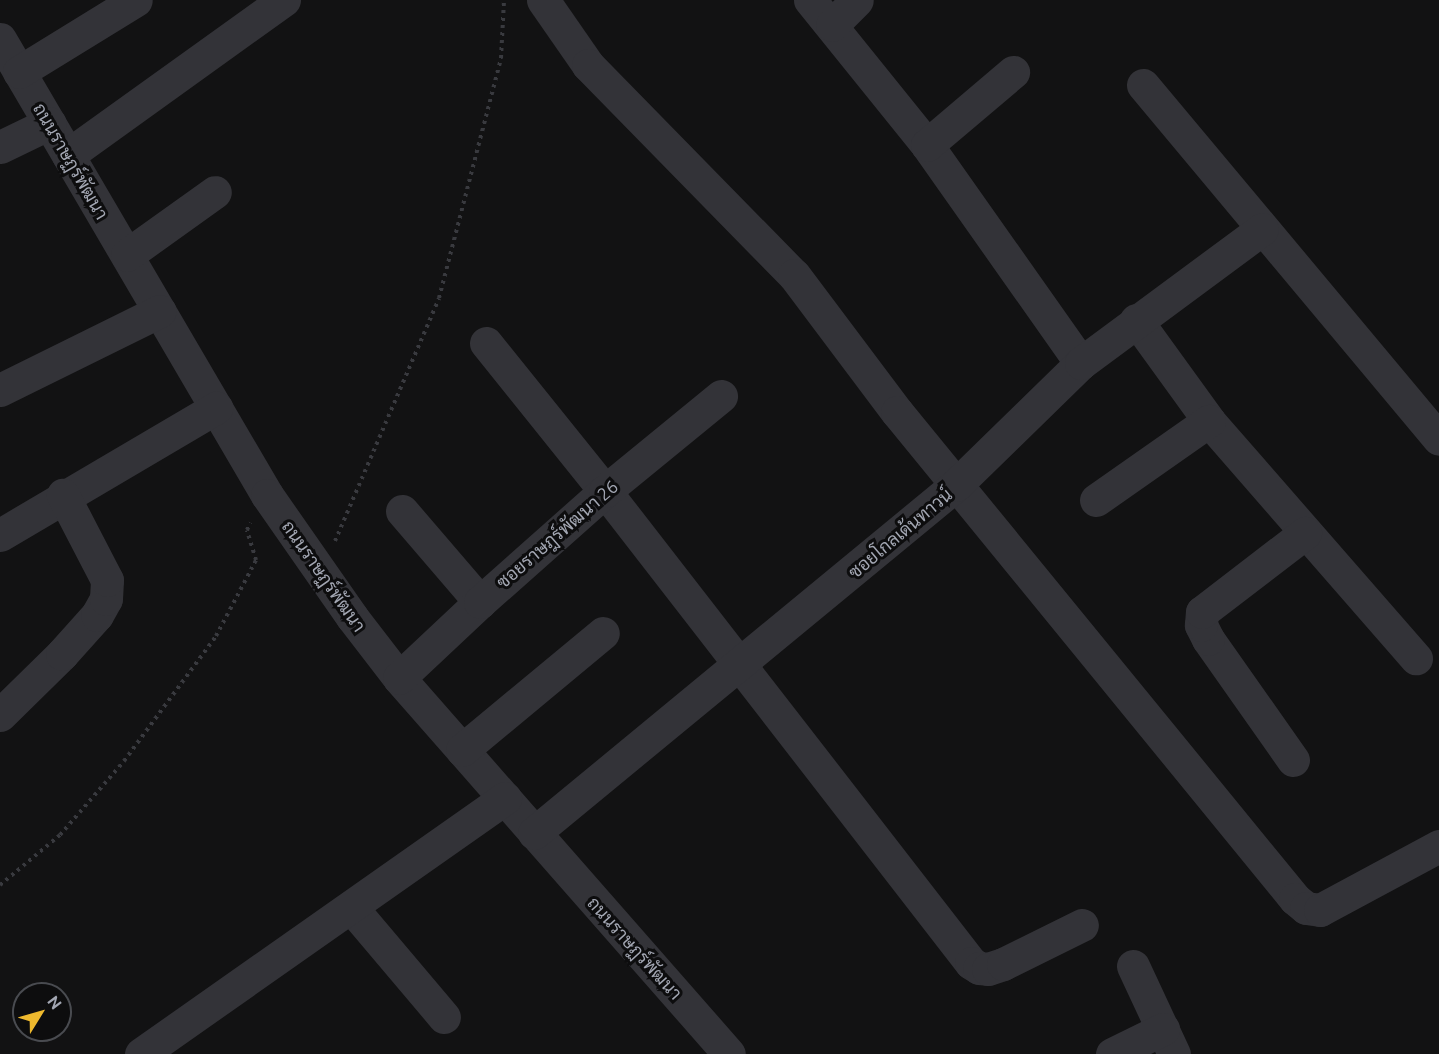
<!DOCTYPE html>
<html>
<head>
<meta charset="utf-8">
<style>
  body { margin:0 }
  #map { position:relative; width:1439px; height:1054px; overflow:hidden; background:#121213; font-family:Ubuntu,Sarabun,sans-serif }
  div>[style] { position:absolute }
  [style*='--x'] { left:calc(var(--x)*1px); top:calc(var(--y)*1px); width:calc(var(--w)*1px); rotate:calc(var(--a)*1deg) }
  .path>* { height:4px; margin-top:-2px; transform-origin:0; background:repeating-linear-gradient(90deg,#393a3f 0 3px,transparent 0 7.5px) }
  .minor>* { height:33px; margin:-16.5px; padding:0 16.5px; transform-origin:16.5px; border-radius:16.5px; background:#333338 }
  span { translate:-50% -50%; white-space:nowrap; text-align:center; line-height:1.15; -webkit-text-stroke:6px #0d0d0e; paint-order:stroke }
  .street-label { font-size:18px; color:#a3a7b3 }
  .north { position:absolute; left:12px; top:982px; width:60px; height:60px; box-sizing:border-box; background:#0d0d0e; border:2px solid #494b50; border-radius:50%; rotate:53deg; font-size:16px; font-weight:700; line-height:24px; text-align:center; color:#a3a7b3 }
  .north::after { content:''; display:block; margin:auto; width:21px; height:27px; background:#eeb92e; clip-path:polygon(50% 0,100% 100%,50% 72%,0 100%) }
</style>
</head>
<body>
<div id="map">
  <div class="path">
    <div style="--x:335;--y:541;--w:264;--a:-66.8"></div>
    <div style="--x:439;--y:298;--w:248;--a:-75.5"></div>
    <div style="--x:501;--y:58;--w:58;--a:-87"></div>
    <div style="--x:0;--y:885;--w:78;--a:-39.8"></div>
    <div style="--x:60;--y:835;--w:98;--a:-49.1"></div>
    <div style="--x:124;--y:761;--w:155;--a:-53.6"></div>
    <div style="--x:216;--y:636;--w:86;--a:-62.2"></div>
    <div style="--x:256;--y:560;--w:31;--a:-107"></div>
    <div style="--x:247;--y:530;--w:8;--a:-67"></div>
  </div>
  <div class="minor">
    <div style="--x:543;--y:0;--w:79;--a:55.3"></div>
    <div style="--x:588;--y:65;--w:294;--a:45.6"></div>
    <div style="--x:794;--y:275;--w:171;--a:53.1"></div>
    <div style="--x:897;--y:412;--w:629;--a:50.74"></div>
    <div style="--x:1295;--y:899;--w:14;--a:39"></div>
    <div style="--x:1306;--y:908;--w:14;--a:8"></div>
    <div style="--x:1320;--y:910;--w:135;--a:-28.3"></div>
    <div style="--x:810;--y:0;--w:186;--a:51.1"></div>
    <div style="--x:927;--y:145;--w:267;--a:54.8"></div>
    <div style="--x:832;--y:25;--w:35;--a:-45"></div>
    <div style="--x:0;--y:39;--w:528;--a:59.65"></div>
    <div style="--x:267;--y:495;--w:149;--a:55.1"></div>
    <div style="--x:352;--y:617;--w:77;--a:52.4"></div>
    <div style="--x:399;--y:678;--w:500;--a:48.73"></div>
    <div style="--x:19;--y:72;--w:137;--a:-31.6"></div>
    <div style="--x:1143;--y:85;--w:461;--a:50.1"></div>
    <div style="--x:927;--y:145;--w:113;--a:-40.3"></div>
    <div style="--x:0;--y:147;--w:55;--a:-25.6"></div>
    <div style="--x:68;--y:155;--w:266;--a:-35.7"></div>
    <div style="--x:127;--y:255;--w:108;--a:-35.6"></div>
    <div style="--x:1136;--y:320;--w:125;--a:54.1"></div>
    <div style="--x:1209;--y:421;--w:315;--a:48.9"></div>
    <div style="--x:486;--y:343;--w:190;--a:51.2"></div>
    <div style="--x:605;--y:491;--w:597;--a:52.21"></div>
    <div style="--x:971;--y:963;--w:9;--a:32"></div>
    <div style="--x:979;--y:968;--w:9;--a:6"></div>
    <div style="--x:988;--y:969;--w:16;--a:-18"></div>
    <div style="--x:1003;--y:964;--w:88;--a:-26.3"></div>
    <div style="--x:0;--y:390;--w:178;--a:-26.3"></div>
    <div style="--x:1096;--y:500;--w:138;--a:-35"></div>
    <div style="--x:402;--y:511;--w:120;--a:49.4"></div>
    <div style="--x:0;--y:535;--w:251;--a:-30.5"></div>
    <div style="--x:399;--y:678;--w:111;--a:-43.2"></div>
    <div style="--x:480;--y:602;--w:167;--a:-41.6"></div>
    <div style="--x:605;--y:491;--w:150;--a:-39.3"></div>
    <div style="--x:0;--y:715;--w:87;--a:-44.5"></div>
    <div style="--x:62;--y:654;--w:52;--a:-48.1"></div>
    <div style="--x:97;--y:615;--w:18;--a:-61"></div>
    <div style="--x:106;--y:599;--w:19;--a:-87"></div>
    <div style="--x:107;--y:580;--w:96;--a:-117.4"></div>
    <div style="--x:462;--y:750;--w:183;--a:-39.7"></div>
    <div style="--x:1293;--y:760;--w:148;--a:-125.1"></div>
    <div style="--x:1208;--y:639;--w:16;--a:-117"></div>
    <div style="--x:1201;--y:625;--w:13;--a:-86"></div>
    <div style="--x:1202;--y:612;--w:130;--a:-37.5"></div>
    <div style="--x:534;--y:833;--w:547;--a:-39.51"></div>
    <div style="--x:956;--y:485;--w:175;--a:-44.3"></div>
    <div style="--x:1081;--y:363;--w:225;--a:-36.5"></div>
    <div style="--x:351;--y:907;--w:144;--a:49.8"></div>
    <div style="--x:1133;--y:966;--w:97;--a:65"></div>
    <div style="--x:141;--y:1054;--w:445;--a:-35.1"></div>
    <div style="--x:1112;--y:1054;--w:57;--a:-26.1"></div>
  </div>
  <div class="street-label">
    <span style="left:71px;top:161px;rotate:60deg">ถนนราษฏร์พัฒนา</span>
    <span style="left:900px;top:533px;rotate:-40deg">ซอยโกลเด้นทาวน์</span>
    <span style="left:557px;top:534px;rotate:-41deg">ซอยราษฎร์พัฒนา 26</span>
    <span style="left:324px;top:576px;rotate:55deg">ถนนราษฏร์พัฒนา</span>
    <span style="left:635px;top:948px;rotate:48deg">ถนนราษฏร์พัฒนา</span>
  </div>
  <div class="north">N</div>
</div>
</body>
</html>
